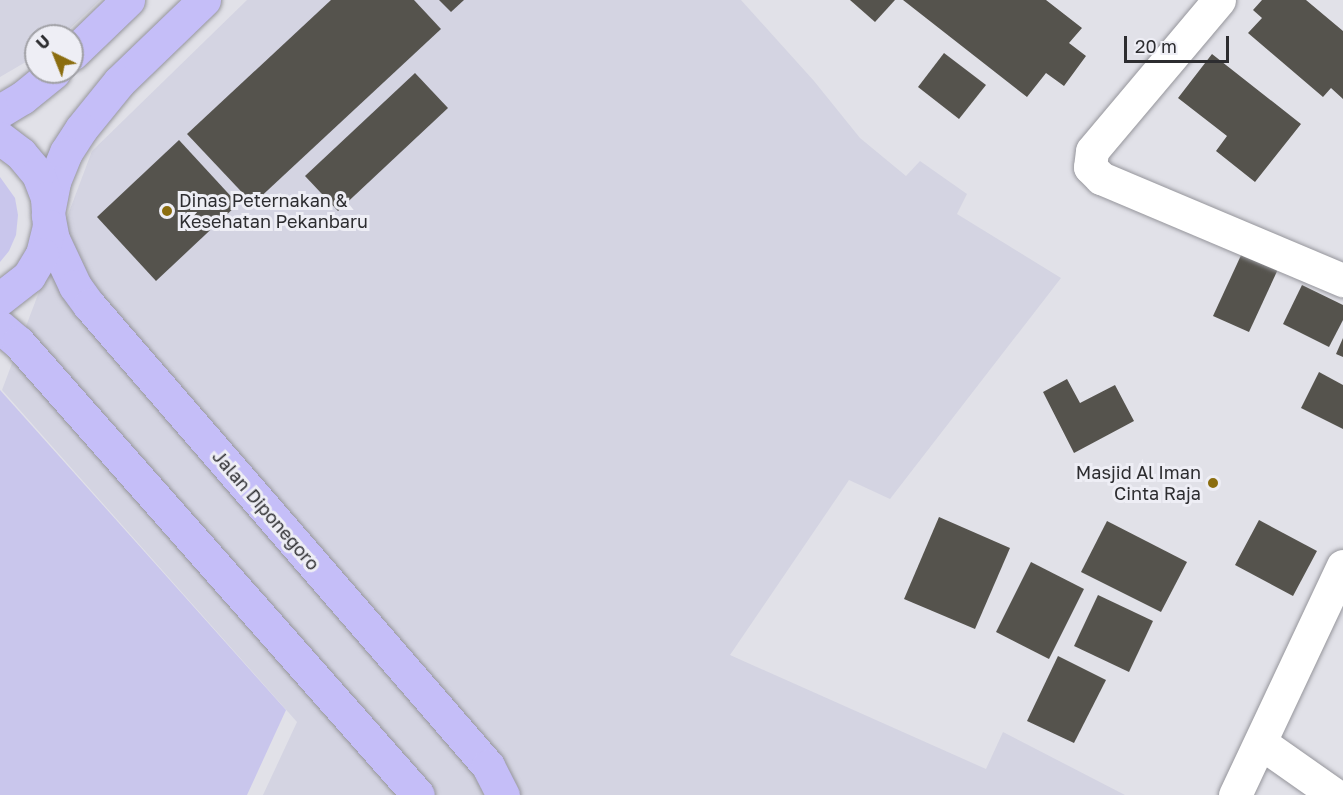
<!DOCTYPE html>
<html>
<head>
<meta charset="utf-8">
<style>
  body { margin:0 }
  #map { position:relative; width:1343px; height:795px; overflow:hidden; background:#e1e1e8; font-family:"Golos Text",sans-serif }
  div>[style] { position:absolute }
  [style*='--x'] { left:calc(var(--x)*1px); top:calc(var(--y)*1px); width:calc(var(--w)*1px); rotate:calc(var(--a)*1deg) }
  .built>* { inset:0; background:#d4d4e2 }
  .green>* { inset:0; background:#c9c6ec }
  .building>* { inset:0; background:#55534d }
  .roads { filter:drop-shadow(0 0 2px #95959b) drop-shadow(0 0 2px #95959b) }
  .minor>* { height:33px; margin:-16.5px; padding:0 16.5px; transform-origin:16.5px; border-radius:16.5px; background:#fff }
  .major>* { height:33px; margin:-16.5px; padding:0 16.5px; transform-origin:16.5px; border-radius:16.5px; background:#c5bef8 }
  .dots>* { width:16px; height:16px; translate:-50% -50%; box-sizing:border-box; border:3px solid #eeeef5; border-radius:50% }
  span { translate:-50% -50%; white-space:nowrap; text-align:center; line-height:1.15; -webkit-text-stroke:6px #eeeef5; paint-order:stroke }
  .poi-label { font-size:18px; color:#2d2d30 }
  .left { translate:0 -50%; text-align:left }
  .right { translate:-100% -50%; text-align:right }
  .street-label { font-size:18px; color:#2d2d30 }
  .north { position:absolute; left:24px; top:24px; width:60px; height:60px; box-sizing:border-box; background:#eeeef5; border:2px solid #a1a1a6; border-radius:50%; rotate:317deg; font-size:16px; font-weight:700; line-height:24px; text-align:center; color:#2d2d30 }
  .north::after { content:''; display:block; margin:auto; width:21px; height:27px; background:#8b6d0f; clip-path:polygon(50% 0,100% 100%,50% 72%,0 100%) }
  .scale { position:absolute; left:1124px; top:36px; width:105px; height:27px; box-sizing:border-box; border:3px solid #2d2d30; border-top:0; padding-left:8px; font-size:18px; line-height:21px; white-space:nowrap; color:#2d2d30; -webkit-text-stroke:4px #eeeef5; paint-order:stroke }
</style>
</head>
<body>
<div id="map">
  <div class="built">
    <div style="clip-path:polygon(0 0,100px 0,62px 36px,36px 36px,36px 56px,0 77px)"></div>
    <div style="clip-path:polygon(247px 0,741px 0,814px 81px,860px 138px,906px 176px,920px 161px,967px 194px,957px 214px,1061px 278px,890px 499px,849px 480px,730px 655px,986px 769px,1003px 732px,1125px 795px,263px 795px,297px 722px,2px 390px,92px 151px)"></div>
  </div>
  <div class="green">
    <div style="clip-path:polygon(0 177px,15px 198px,18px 215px,16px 235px,9px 251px,0 262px)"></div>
    <div style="clip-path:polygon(0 390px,286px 710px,247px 795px,0 795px)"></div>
  </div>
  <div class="building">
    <div style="clip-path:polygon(331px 0,414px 0,441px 29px,253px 204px,187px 134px)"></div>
    <div style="clip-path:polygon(439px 0,464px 0,451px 12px)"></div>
    <div style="clip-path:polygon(850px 0,895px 0,875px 22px)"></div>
    <div style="clip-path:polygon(903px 0,1046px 0,1082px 28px,1069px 43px,1086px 56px,1064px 86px,1046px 73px,1027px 97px)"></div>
    <div style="clip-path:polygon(1262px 0,1306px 0,1343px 31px,1343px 99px,1331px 88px,1323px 97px,1248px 33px,1262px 18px,1253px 10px)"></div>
    <div style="clip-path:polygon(944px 53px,986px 85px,959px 119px,918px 87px)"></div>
    <div style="clip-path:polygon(1212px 54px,1301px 124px,1255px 182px,1216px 151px,1227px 136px,1178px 98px)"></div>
    <div style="clip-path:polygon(415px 73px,448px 108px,338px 211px,305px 176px)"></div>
    <div style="clip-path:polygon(179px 140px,238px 204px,156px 281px,97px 217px)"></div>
    <div style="clip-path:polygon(1243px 251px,1279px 267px,1249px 332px,1213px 316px)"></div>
    <div style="clip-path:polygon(1302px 285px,1343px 305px,1343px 320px,1329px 347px,1283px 324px)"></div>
    <div style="clip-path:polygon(1343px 338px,1343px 357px,1336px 354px)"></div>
    <div style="clip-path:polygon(1319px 372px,1343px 385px,1343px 429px,1301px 408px)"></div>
    <div style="clip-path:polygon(1067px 379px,1080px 403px,1115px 385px,1134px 421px,1074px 453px,1043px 392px)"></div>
    <div style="clip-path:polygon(939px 517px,1010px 548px,975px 629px,904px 599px)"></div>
    <div style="clip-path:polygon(1259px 520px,1317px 551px,1293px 596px,1235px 565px)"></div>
    <div style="clip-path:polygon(1107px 521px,1187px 562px,1161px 612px,1081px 572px)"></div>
    <div style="clip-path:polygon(1031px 562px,1084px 589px,1049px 659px,996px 632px)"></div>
    <div style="clip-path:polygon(1098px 595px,1153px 621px,1129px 672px,1074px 646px)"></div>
    <div style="clip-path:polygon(1058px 656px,1106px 680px,1074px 743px,1027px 721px)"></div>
  </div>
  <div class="roads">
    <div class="minor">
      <div style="--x:1219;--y:0;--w:197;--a:130.1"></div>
      <div style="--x:1092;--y:151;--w:16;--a:97"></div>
      <div style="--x:1090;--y:167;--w:16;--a:45"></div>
      <div style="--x:1101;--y:178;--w:263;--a:22.9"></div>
      <div style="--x:1261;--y:743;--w:90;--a:35.1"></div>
      <div style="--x:1235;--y:795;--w:253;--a:-64.8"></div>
    </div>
    <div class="major">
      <div style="--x:204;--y:0;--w:118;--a:136"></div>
      <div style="--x:119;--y:82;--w:60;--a:129"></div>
      <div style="--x:81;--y:129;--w:27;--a:123"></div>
      <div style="--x:66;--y:152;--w:32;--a:112"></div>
      <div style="--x:54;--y:182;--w:33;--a:101"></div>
      <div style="--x:48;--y:214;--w:25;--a:79"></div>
      <div style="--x:53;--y:239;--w:52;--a:64.9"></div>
      <div style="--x:75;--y:286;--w:24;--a:54"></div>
      <div style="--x:89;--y:305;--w:610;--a:49.12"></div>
      <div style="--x:488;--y:766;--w:33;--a:63"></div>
      <div style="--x:72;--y:54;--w:78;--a:-44"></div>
      <div style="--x:0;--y:111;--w:26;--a:-31"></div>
      <div style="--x:22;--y:98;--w:41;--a:-39.1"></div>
      <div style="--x:0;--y:138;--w:26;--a:37"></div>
      <div style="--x:21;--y:154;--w:26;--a:50"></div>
      <div style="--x:38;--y:174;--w:26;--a:69"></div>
      <div style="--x:47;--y:198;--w:28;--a:86"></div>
      <div style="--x:49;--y:226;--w:29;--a:104"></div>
      <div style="--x:42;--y:254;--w:26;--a:121"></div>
      <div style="--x:29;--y:276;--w:37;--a:142"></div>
      <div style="--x:0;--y:327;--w:23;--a:40"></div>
      <div style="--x:18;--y:342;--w:604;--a:48.56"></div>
    </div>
  </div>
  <div class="dots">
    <div style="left:167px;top:211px;background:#8b6d0f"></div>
    <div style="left:1213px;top:483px;background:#8b6d0f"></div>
  </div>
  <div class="poi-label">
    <span class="left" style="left:179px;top:211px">Dinas Peternakan &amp;<br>Kesehatan Pekanbaru</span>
    <span class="right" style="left:1201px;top:483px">Masjid Al Iman<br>Cinta Raja</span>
  </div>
  <div class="street-label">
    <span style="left:266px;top:510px;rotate:49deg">Jalan Diponegoro</span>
  </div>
  <div class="north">U</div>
  <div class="scale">20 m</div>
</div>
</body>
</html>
